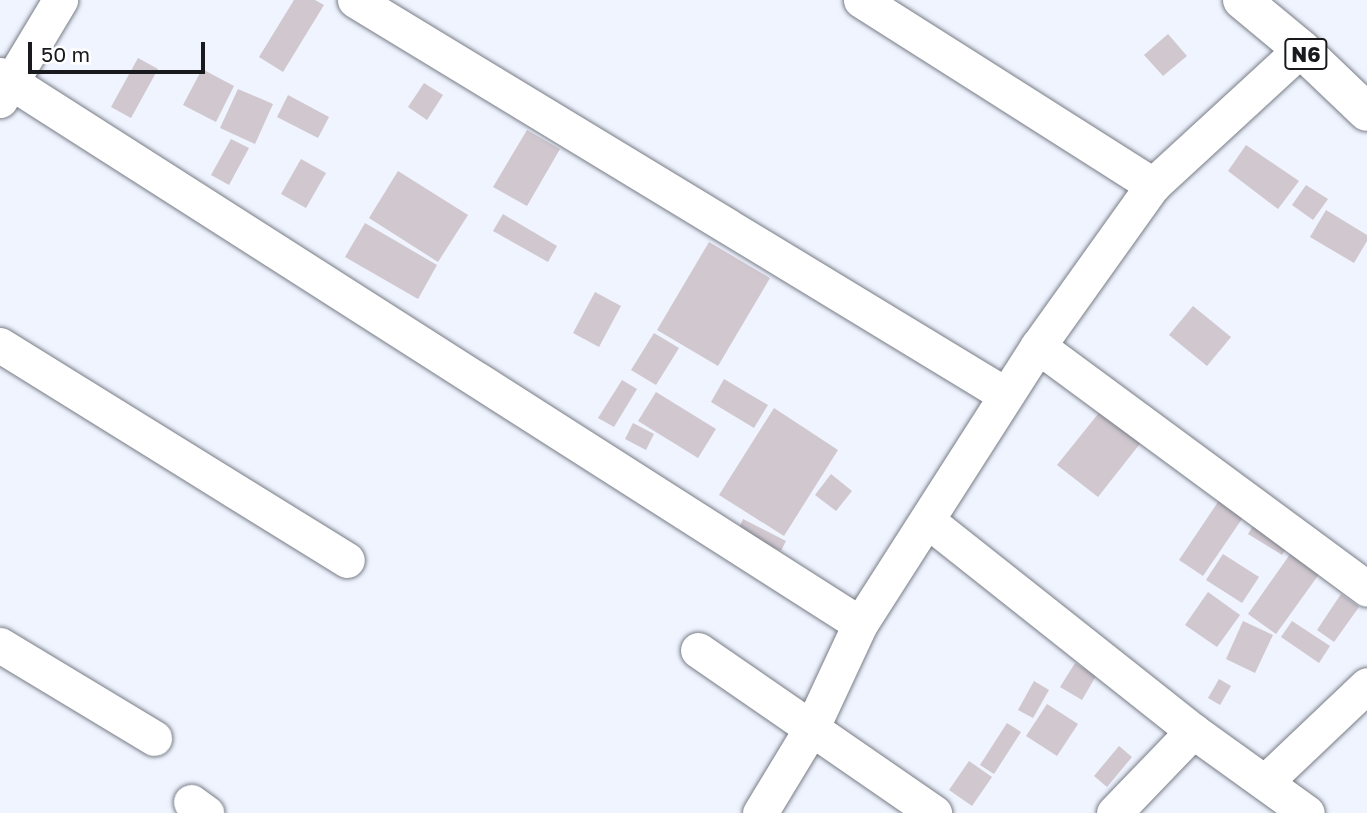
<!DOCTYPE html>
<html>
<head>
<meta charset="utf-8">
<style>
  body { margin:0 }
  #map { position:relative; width:1367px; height:813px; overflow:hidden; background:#eff4ff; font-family:"Golos Text",sans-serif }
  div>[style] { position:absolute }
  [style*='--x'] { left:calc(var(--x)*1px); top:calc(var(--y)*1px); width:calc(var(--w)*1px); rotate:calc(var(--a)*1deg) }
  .building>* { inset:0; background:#d0c7cf }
  .roads { filter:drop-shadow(0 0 2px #787c85) drop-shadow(0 0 2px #787c85) }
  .minor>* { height:35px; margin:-17.5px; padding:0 17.5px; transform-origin:17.5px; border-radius:17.5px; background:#fff }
  .highway>* { height:38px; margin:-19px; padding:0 19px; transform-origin:19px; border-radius:19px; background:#fff }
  span { translate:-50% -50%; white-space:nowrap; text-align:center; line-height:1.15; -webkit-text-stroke:5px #fff; paint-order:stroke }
  .shield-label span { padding:2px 5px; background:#fff; border:2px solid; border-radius:5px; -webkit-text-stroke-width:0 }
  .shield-label { font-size:21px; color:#181a1e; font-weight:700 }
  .scale { position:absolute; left:28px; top:42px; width:177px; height:32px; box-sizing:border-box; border:4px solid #181a1e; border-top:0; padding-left:9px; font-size:21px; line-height:24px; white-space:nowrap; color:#181a1e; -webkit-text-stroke:5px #fff; paint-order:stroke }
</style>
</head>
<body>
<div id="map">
  <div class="building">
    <div style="clip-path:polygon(294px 0,315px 0,324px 5px,283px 72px,259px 57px)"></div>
    <div style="clip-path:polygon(1168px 34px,1187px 56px,1163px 76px,1144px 55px)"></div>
    <div style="clip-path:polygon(138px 58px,158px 69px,131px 118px,111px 107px)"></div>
    <div style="clip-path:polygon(202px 69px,234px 86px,216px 122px,183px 105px)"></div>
    <div style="clip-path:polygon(424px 83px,443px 95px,427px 120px,408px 107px)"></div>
    <div style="clip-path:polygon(238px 89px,273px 104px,255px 144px,220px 128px)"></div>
    <div style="clip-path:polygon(288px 95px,329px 117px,318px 138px,277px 117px)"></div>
    <div style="clip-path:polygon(527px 130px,560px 149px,527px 206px,493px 187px)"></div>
    <div style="clip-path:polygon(231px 139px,249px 148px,229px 185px,211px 175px)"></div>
    <div style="clip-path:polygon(1246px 145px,1299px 181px,1278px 209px,1228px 171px)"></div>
    <div style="clip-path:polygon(301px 159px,326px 173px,306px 208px,281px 194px)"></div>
    <div style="clip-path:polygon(398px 171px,468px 215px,438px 262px,369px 218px)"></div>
    <div style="clip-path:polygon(1306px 185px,1328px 199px,1313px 220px,1292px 205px)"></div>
    <div style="clip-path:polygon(1326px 210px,1367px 235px,1367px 241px,1354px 263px,1310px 237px)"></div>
    <div style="clip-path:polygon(503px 214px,557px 246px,548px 262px,493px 231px)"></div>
    <div style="clip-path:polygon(365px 223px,437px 265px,418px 299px,345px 257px)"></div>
    <div style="clip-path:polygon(709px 242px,770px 278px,718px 366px,657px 330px)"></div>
    <div style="clip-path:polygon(595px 292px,621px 306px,599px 347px,573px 333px)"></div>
    <div style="clip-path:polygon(1193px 306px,1231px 337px,1207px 366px,1169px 335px)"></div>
    <div style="clip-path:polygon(654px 333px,679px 348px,656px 385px,631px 370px)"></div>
    <div style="clip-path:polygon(724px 379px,768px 405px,754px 428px,711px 402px)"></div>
    <div style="clip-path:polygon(622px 380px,637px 389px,614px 427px,598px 418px)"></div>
    <div style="clip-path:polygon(656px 392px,716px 429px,698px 458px,638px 421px)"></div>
    <div style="clip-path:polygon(1106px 404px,1146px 436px,1098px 497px,1057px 465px)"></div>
    <div style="clip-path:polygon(774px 408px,838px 450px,784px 536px,719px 495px)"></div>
    <div style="clip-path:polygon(633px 423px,654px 434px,646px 450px,625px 439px)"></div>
    <div style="clip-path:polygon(831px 474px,852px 491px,836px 511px,815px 495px)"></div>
    <div style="clip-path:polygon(1222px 496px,1246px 513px,1203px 576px,1179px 560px)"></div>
    <div style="clip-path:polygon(1259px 517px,1293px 538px,1282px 555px,1248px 534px)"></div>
    <div style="clip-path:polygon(743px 519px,786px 541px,781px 551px,738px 530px)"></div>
    <div style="clip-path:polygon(1293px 550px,1322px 570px,1276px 634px,1248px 614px)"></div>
    <div style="clip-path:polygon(1223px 554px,1259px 577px,1242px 603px,1206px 580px)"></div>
    <div style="clip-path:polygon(1208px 592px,1240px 615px,1217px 647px,1185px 625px)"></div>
    <div style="clip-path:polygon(1341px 594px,1359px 607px,1334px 642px,1317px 630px)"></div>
    <div style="clip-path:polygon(1243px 621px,1273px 635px,1255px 673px,1226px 659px)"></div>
    <div style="clip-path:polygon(1292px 621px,1330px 646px,1319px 663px,1281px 637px)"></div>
    <div style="clip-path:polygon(1075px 663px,1096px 676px,1082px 700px,1060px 687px)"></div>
    <div style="clip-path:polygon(1219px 679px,1231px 686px,1220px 705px,1208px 698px)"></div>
    <div style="clip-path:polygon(1034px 681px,1049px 690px,1033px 718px,1018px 710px)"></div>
    <div style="clip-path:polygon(1047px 704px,1078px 724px,1057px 756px,1026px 736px)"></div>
    <div style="clip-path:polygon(1007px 723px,1021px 732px,994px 774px,980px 765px)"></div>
    <div style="clip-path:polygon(1119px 746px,1132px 757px,1107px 787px,1094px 776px)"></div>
    <div style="clip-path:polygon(969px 761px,992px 777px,972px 806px,949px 790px)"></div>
  </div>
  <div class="roads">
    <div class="minor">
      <div style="--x:355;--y:0;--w:761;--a:31.25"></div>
      <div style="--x:861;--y:0;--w:346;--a:32.4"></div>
      <div style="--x:0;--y:75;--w:1020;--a:32.55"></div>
      <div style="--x:0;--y:100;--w:117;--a:-59"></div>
      <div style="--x:0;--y:345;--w:408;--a:31.8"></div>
      <div style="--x:1038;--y:346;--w:409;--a:36.4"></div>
      <div style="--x:928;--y:521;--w:338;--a:38.4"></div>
      <div style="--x:1193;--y:731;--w:140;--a:35.7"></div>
      <div style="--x:0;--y:645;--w:180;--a:31.1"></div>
      <div style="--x:698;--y:650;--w:287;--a:34.6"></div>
      <div style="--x:1266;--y:781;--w:139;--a:-43.5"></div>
      <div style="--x:191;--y:802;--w:19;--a:36"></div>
      <div style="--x:760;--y:813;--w:100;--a:-58.8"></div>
      <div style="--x:812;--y:727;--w:114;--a:-65"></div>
      <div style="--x:860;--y:624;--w:330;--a:-57.4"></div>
      <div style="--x:1038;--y:346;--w:198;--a:-54.5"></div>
      <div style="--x:1153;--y:185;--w:201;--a:-42.6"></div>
      <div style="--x:1114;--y:813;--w:114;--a:-46.1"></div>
    </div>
    <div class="highway">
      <div style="--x:1242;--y:0;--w:77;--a:39.7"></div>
      <div style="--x:1301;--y:49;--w:91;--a:43.7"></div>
    </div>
  </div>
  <div class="shield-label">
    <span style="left:1306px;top:54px">N6</span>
  </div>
  <div class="scale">50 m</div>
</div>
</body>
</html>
